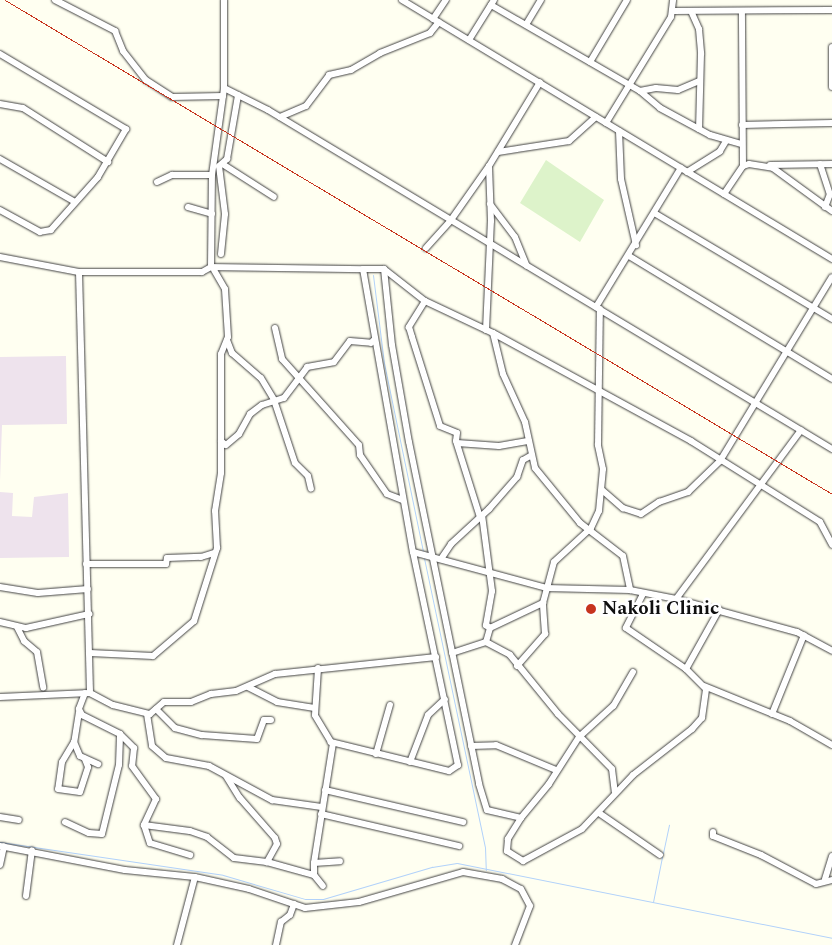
<!DOCTYPE html>
<html>
<head>
<meta charset="utf-8">
<style>
  body { margin:0 }
  #map { position:relative; width:832px; height:945px; overflow:hidden; background:#fffff1; font-family:Spectral,serif }
  div>[style] { position:absolute }
  [style*='--x'] { left:calc(var(--x)*1px); top:calc(var(--y)*1px); width:calc(var(--w)*1px); rotate:calc(var(--a)*1deg) }
  .industrial>* { inset:0; background:#eee3ed }
  .pitch>* { inset:0; background:#ddf3ca }
  .stream>* { height:1px; margin:-0.5px; padding:0 0.5px; transform-origin:0.5px; border-radius:0.5px; background:#b2d2fa }
  .roads { filter:drop-shadow(0 0 1px #424242) drop-shadow(0 0 1px #424242) }
  .minor>* { height:6px; margin:-3px; padding:0 3px; transform-origin:3px; border-radius:3px; background:#fff }
  .rail>* { height:1px; margin:-0.5px; padding:0 0.5px; transform-origin:0.5px; border-radius:0.5px; background:#c7341e }
  .dots>* { width:14px; height:14px; translate:-50% -50%; box-sizing:border-box; border:2px solid #fff; border-radius:50% }
  span { translate:-50% -50%; white-space:nowrap; text-align:center; line-height:1.15; -webkit-text-stroke:5px #fff; paint-order:stroke }
  .poi-label { font-size:19px; color:#0f0f0f; font-weight:700 }
  .left { translate:0 -50%; text-align:left }
</style>
</head>
<body>
<div id="map">
  <div class="industrial">
    <div style="clip-path:polygon(66px 356px,67px 424px,2px 425px,0 481px,0 357px)"></div>
    <div style="clip-path:polygon(0 492px,13px 493px,12px 516px,32px 517px,34px 497px,68px 493px,69px 557px,0 558px)"></div>
  </div>
  <div class="pitch">
    <div style="clip-path:polygon(546px 160px,604px 200px,580px 242px,520px 203px)"></div>
  </div>
  <div class="stream">
    <div style="--x:373;--y:275;--w:89;--a:82.9"></div>
    <div style="--x:384;--y:363;--w:193;--a:78.3"></div>
    <div style="--x:424;--y:558;--w:295;--a:78.1"></div>
    <div style="--x:485;--y:847;--w:23;--a:88"></div>
    <div style="--x:0;--y:842;--w:225;--a:8.4"></div>
    <div style="--x:223;--y:875;--w:85;--a:16.3"></div>
    <div style="--x:305;--y:899;--w:18;--a:0"></div>
    <div style="--x:323;--y:899;--w:114;--a:-16.4"></div>
    <div style="--x:432;--y:867;--w:25;--a:-9"></div>
    <div style="--x:457;--y:863;--w:382;--a:11.3"></div>
    <div style="--x:663;--y:853;--w:29;--a:-78"></div>
    <div style="--x:653;--y:902;--w:46;--a:-78.7"></div>
  </div>
  <div class="roads">
    <div class="minor">
      <div style="--x:55;--y:0;--w:68;--a:27.3"></div>
      <div style="--x:115;--y:31;--w:22;--a:68"></div>
      <div style="--x:123;--y:51;--w:37;--a:52"></div>
      <div style="--x:146;--y:80;--w:31;--a:33"></div>
      <div style="--x:172;--y:97;--w:51;--a:-1.1"></div>
      <div style="--x:402;--y:0;--w:502;--a:31.06"></div>
      <div style="--x:491;--y:5;--w:172;--a:30"></div>
      <div style="--x:640;--y:91;--w:26;--a:40"></div>
      <div style="--x:660;--y:108;--w:57;--a:28.4"></div>
      <div style="--x:710;--y:135;--w:32;--a:16"></div>
      <div style="--x:673;--y:11;--w:159;--a:-0.4"></div>
      <div style="--x:691;--y:11;--w:20;--a:66"></div>
      <div style="--x:699;--y:29;--w:25;--a:85"></div>
      <div style="--x:701;--y:54;--w:75;--a:91.5"></div>
      <div style="--x:433;--y:19;--w:23;--a:-56"></div>
      <div style="--x:527;--y:23;--w:27;--a:-59"></div>
      <div style="--x:469;--y:40;--w:47;--a:-58"></div>
      <div style="--x:832;--y:47;--w:40;--a:90"></div>
      <div style="--x:0;--y:54;--w:147;--a:30.8"></div>
      <div style="--x:126;--y:129;--w:56;--a:120.3"></div>
      <div style="--x:98;--y:177;--w:71;--a:131.6"></div>
      <div style="--x:51;--y:230;--w:11;--a:170"></div>
      <div style="--x:40;--y:232;--w:46;--a:-151.2"></div>
      <div style="--x:590;--y:62;--w:72;--a:-59.2"></div>
      <div style="--x:224;--y:88;--w:49;--a:26.6"></div>
      <div style="--x:268;--y:110;--w:658;--a:31.01"></div>
      <div style="--x:640;--y:91;--w:16;--a:-11"></div>
      <div style="--x:656;--y:88;--w:22;--a:5"></div>
      <div style="--x:678;--y:90;--w:23;--a:-23"></div>
      <div style="--x:0;--y:104;--w:23;--a:10"></div>
      <div style="--x:23;--y:108;--w:101;--a:32.4"></div>
      <div style="--x:280;--y:117;--w:28;--a:-23"></div>
      <div style="--x:306;--y:106;--w:39;--a:-53"></div>
      <div style="--x:329;--y:75;--w:23;--a:-13"></div>
      <div style="--x:351;--y:70;--w:34;--a:-30"></div>
      <div style="--x:380;--y:53;--w:54;--a:-21.8"></div>
      <div style="--x:430;--y:33;--w:14;--a:-51"></div>
      <div style="--x:606;--y:123;--w:124;--a:-58.5"></div>
      <div style="--x:671;--y:17;--w:17;--a:-83"></div>
      <div style="--x:742;--y:125;--w:90;--a:-1.3"></div>
      <div style="--x:619;--y:131;--w:48;--a:87.6"></div>
      <div style="--x:621;--y:179;--w:68;--a:77.2"></div>
      <div style="--x:498;--y:152;--w:72;--a:-8.8"></div>
      <div style="--x:569;--y:141;--w:36;--a:-42"></div>
      <div style="--x:0;--y:159;--w:86;--a:29.8"></div>
      <div style="--x:820;--y:164;--w:32;--a:72"></div>
      <div style="--x:830;--y:194;--w:14;--a:111"></div>
      <div style="--x:224;--y:165;--w:59;--a:32.6"></div>
      <div style="--x:770;--y:165;--w:62;--a:-0.9"></div>
      <div style="--x:743;--y:166;--w:6;--a:-18"></div>
      <div style="--x:749;--y:164;--w:24;--a:9"></div>
      <div style="--x:773;--y:168;--w:73;--a:36.1"></div>
      <div style="--x:687;--y:172;--w:39;--a:-32"></div>
      <div style="--x:720;--y:151;--w:12;--a:-59"></div>
      <div style="--x:157;--y:182;--w:17;--a:-25"></div>
      <div style="--x:172;--y:175;--w:40;--a:0"></div>
      <div style="--x:724;--y:194;--w:34;--a:-56"></div>
      <div style="--x:743;--y:166;--w:154;--a:-90.4"></div>
      <div style="--x:490;--y:204;--w:41;--a:52.9"></div>
      <div style="--x:515;--y:237;--w:31;--a:68"></div>
      <div style="--x:188;--y:207;--w:25;--a:16"></div>
      <div style="--x:656;--y:214;--w:205;--a:30.8"></div>
      <div style="--x:426;--y:248;--w:38;--a:-48"></div>
      <div style="--x:451;--y:220;--w:66;--a:-54.9"></div>
      <div style="--x:489;--y:166;--w:98;--a:-58.7"></div>
      <div style="--x:221;--y:254;--w:40;--a:-84.3"></div>
      <div style="--x:225;--y:214;--w:48;--a:-97.1"></div>
      <div style="--x:219;--y:166;--w:11;--a:-41"></div>
      <div style="--x:227;--y:159;--w:65;--a:-80.2"></div>
      <div style="--x:629;--y:256;--w:237;--a:31.2"></div>
      <div style="--x:0;--y:257;--w:80;--a:10.8"></div>
      <div style="--x:79;--y:272;--w:123;--a:0"></div>
      <div style="--x:202;--y:272;--w:10;--a:-29"></div>
      <div style="--x:211;--y:267;--w:92;--a:-89.4"></div>
      <div style="--x:212;--y:175;--w:88;--a:-82.1"></div>
      <div style="--x:224;--y:88;--w:88;--a:-90"></div>
      <div style="--x:211;--y:267;--w:152;--a:0.8"></div>
      <div style="--x:363;--y:269;--w:287;--a:80"></div>
      <div style="--x:413;--y:552;--w:218;--a:78.1"></div>
      <div style="--x:458;--y:765;--w:11;--a:146"></div>
      <div style="--x:449;--y:771;--w:122;--a:-166.2"></div>
      <div style="--x:331;--y:742;--w:31;--a:-121"></div>
      <div style="--x:315;--y:715;--w:47;--a:-86.3"></div>
      <div style="--x:363;--y:269;--w:21;--a:0"></div>
      <div style="--x:384;--y:269;--w:52;--a:38"></div>
      <div style="--x:425;--y:301;--w:75;--a:25.2"></div>
      <div style="--x:493;--y:333;--w:226;--a:28.6"></div>
      <div style="--x:691;--y:441;--w:152;--a:32.1"></div>
      <div style="--x:820;--y:522;--w:26;--a:62"></div>
      <div style="--x:384;--y:269;--w:76;--a:84"></div>
      <div style="--x:392;--y:345;--w:98;--a:80.1"></div>
      <div style="--x:409;--y:442;--w:349;--a:78.4"></div>
      <div style="--x:479;--y:784;--w:27;--a:73"></div>
      <div style="--x:487;--y:810;--w:35;--a:13"></div>
      <div style="--x:79;--y:272;--w:421;--a:88.5"></div>
      <div style="--x:425;--y:301;--w:31;--a:122"></div>
      <div style="--x:409;--y:327;--w:10;--a:73"></div>
      <div style="--x:412;--y:337;--w:93;--a:72.5"></div>
      <div style="--x:440;--y:426;--w:18;--a:22"></div>
      <div style="--x:457;--y:433;--w:8;--a:97"></div>
      <div style="--x:456;--y:441;--w:80;--a:72.5"></div>
      <div style="--x:596;--y:307;--w:163;--a:-58.6"></div>
      <div style="--x:275;--y:328;--w:32;--a:77"></div>
      <div style="--x:282;--y:359;--w:115;--a:48.2"></div>
      <div style="--x:359;--y:445;--w:10;--a:84"></div>
      <div style="--x:360;--y:455;--w:47;--a:55.3"></div>
      <div style="--x:387;--y:494;--w:17;--a:21"></div>
      <div style="--x:486;--y:330;--w:109;--a:-87.4"></div>
      <div style="--x:491;--y:221;--w:55;--a:-92.1"></div>
      <div style="--x:493;--y:333;--w:42;--a:76.3"></div>
      <div style="--x:503;--y:374;--w:53;--a:65.4"></div>
      <div style="--x:525;--y:422;--w:47;--a:77.7"></div>
      <div style="--x:535;--y:468;--w:71;--a:50.7"></div>
      <div style="--x:580;--y:523;--w:54;--a:37.5"></div>
      <div style="--x:623;--y:556;--w:35;--a:78"></div>
      <div style="--x:227;--y:340;--w:14;--a:69"></div>
      <div style="--x:232;--y:353;--w:38;--a:41"></div>
      <div style="--x:261;--y:378;--w:26;--a:59"></div>
      <div style="--x:274;--y:400;--w:66;--a:71.6"></div>
      <div style="--x:295;--y:463;--w:18;--a:45"></div>
      <div style="--x:308;--y:476;--w:13;--a:77"></div>
      <div style="--x:221;--y:441;--w:6;--a:39"></div>
      <div style="--x:226;--y:445;--w:17;--a:-40"></div>
      <div style="--x:239;--y:434;--w:23;--a:-61"></div>
      <div style="--x:250;--y:414;--w:15;--a:-37"></div>
      <div style="--x:262;--y:405;--w:23;--a:-18"></div>
      <div style="--x:284;--y:398;--w:39;--a:-53"></div>
      <div style="--x:307;--y:367;--w:27;--a:-10"></div>
      <div style="--x:334;--y:362;--w:26;--a:-53"></div>
      <div style="--x:350;--y:341;--w:21;--a:5"></div>
      <div style="--x:371;--y:343;--w:4;--a:-45"></div>
      <div style="--x:457;--y:443;--w:42;--a:4.1"></div>
      <div style="--x:499;--y:446;--w:29;--a:-10"></div>
      <div style="--x:602;--y:490;--w:28;--a:41"></div>
      <div style="--x:623;--y:508;--w:19;--a:18"></div>
      <div style="--x:641;--y:514;--w:22;--a:-34"></div>
      <div style="--x:659;--y:502;--w:31;--a:-19"></div>
      <div style="--x:688;--y:492;--w:45;--a:-44.1"></div>
      <div style="--x:720;--y:461;--w:215;--a:-58.7"></div>
      <div style="--x:482;--y:515;--w:77;--a:82.5"></div>
      <div style="--x:492;--y:591;--w:35;--a:100"></div>
      <div style="--x:486;--y:625;--w:5;--a:37"></div>
      <div style="--x:413;--y:552;--w:138;--a:15.1"></div>
      <div style="--x:546;--y:588;--w:84;--a:1.4"></div>
      <div style="--x:630;--y:590;--w:47;--a:11.1"></div>
      <div style="--x:676;--y:599;--w:125;--a:15.3"></div>
      <div style="--x:797;--y:632;--w:40;--a:28"></div>
      <div style="--x:441;--y:559;--w:18;--a:-56"></div>
      <div style="--x:451;--y:544;--w:52;--a:-42.6"></div>
      <div style="--x:489;--y:509;--w:43;--a:-48.8"></div>
      <div style="--x:517;--y:477;--w:18;--a:-71"></div>
      <div style="--x:523;--y:460;--w:10;--a:-29"></div>
      <div style="--x:86;--y:564;--w:80;--a:0"></div>
      <div style="--x:166;--y:564;--w:6;--a:-81"></div>
      <div style="--x:167;--y:558;--w:34;--a:-2"></div>
      <div style="--x:201;--y:557;--w:14;--a:-17"></div>
      <div style="--x:0;--y:587;--w:38;--a:9"></div>
      <div style="--x:38;--y:593;--w:50;--a:-4.6"></div>
      <div style="--x:643;--y:594;--w:38;--a:117"></div>
      <div style="--x:626;--y:628;--w:73;--a:34.3"></div>
      <div style="--x:676;--y:599;--w:210;--a:-53.5"></div>
      <div style="--x:0;--y:622;--w:27;--a:13"></div>
      <div style="--x:26;--y:628;--w:65;--a:-12.5"></div>
      <div style="--x:17;--y:627;--w:16;--a:63"></div>
      <div style="--x:24;--y:641;--w:17;--a:40"></div>
      <div style="--x:37;--y:652;--w:36;--a:80"></div>
      <div style="--x:486;--y:642;--w:15;--a:-74"></div>
      <div style="--x:490;--y:628;--w:59;--a:-25.3"></div>
      <div style="--x:90;--y:653;--w:63;--a:2.7"></div>
      <div style="--x:153;--y:656;--w:54;--a:-40.5"></div>
      <div style="--x:194;--y:621;--w:77;--a:-72.5"></div>
      <div style="--x:217;--y:548;--w:37;--a:-93"></div>
      <div style="--x:215;--y:511;--w:38;--a:-81"></div>
      <div style="--x:221;--y:473;--w:119;--a:-90"></div>
      <div style="--x:221;--y:354;--w:18;--a:-68"></div>
      <div style="--x:228;--y:337;--w:48;--a:-93.6"></div>
      <div style="--x:225;--y:289;--w:22;--a:-120"></div>
      <div style="--x:452;--y:653;--w:36;--a:-18"></div>
      <div style="--x:486;--y:642;--w:27;--a:28"></div>
      <div style="--x:510;--y:655;--w:76;--a:50.9"></div>
      <div style="--x:558;--y:714;--w:77;--a:45.5"></div>
      <div style="--x:612;--y:769;--w:23;--a:83"></div>
      <div style="--x:517;--y:666;--w:43;--a:-48.8"></div>
      <div style="--x:545;--y:634;--w:31;--a:-94"></div>
      <div style="--x:543;--y:603;--w:42;--a:-75"></div>
      <div style="--x:554;--y:562;--w:50;--a:-42.6"></div>
      <div style="--x:591;--y:528;--w:19;--a:-65"></div>
      <div style="--x:599;--y:511;--w:42;--a:-84.6"></div>
      <div style="--x:603;--y:469;--w:25;--a:-102"></div>
      <div style="--x:598;--y:445;--w:136;--a:-89.2"></div>
      <div style="--x:633;--y:672;--w:39;--a:120"></div>
      <div style="--x:613;--y:706;--w:46;--a:137.6"></div>
      <div style="--x:579;--y:737;--w:56;--a:122.6"></div>
      <div style="--x:549;--y:784;--w:44;--a:129.5"></div>
      <div style="--x:521;--y:818;--w:25;--a:122"></div>
      <div style="--x:508;--y:839;--w:12;--a:95"></div>
      <div style="--x:507;--y:851;--w:19;--a:32"></div>
      <div style="--x:523;--y:861;--w:67;--a:-28.5"></div>
      <div style="--x:582;--y:829;--w:74;--a:-46.6"></div>
      <div style="--x:633;--y:775;--w:75;--a:-37.9"></div>
      <div style="--x:692;--y:729;--w:15;--a:-48"></div>
      <div style="--x:702;--y:718;--w:29;--a:-82"></div>
      <div style="--x:706;--y:689;--w:28;--a:-135"></div>
      <div style="--x:686;--y:669;--w:68;--a:-60.8"></div>
      <div style="--x:704;--y:686;--w:93;--a:22.1"></div>
      <div style="--x:790;--y:721;--w:48;--a:29.7"></div>
      <div style="--x:248;--y:687;--w:33;--a:27"></div>
      <div style="--x:277;--y:702;--w:38;--a:9"></div>
      <div style="--x:85;--y:693;--w:17;--a:111"></div>
      <div style="--x:79;--y:709;--w:7;--a:63"></div>
      <div style="--x:82;--y:715;--w:42;--a:26.6"></div>
      <div style="--x:120;--y:734;--w:20;--a:45"></div>
      <div style="--x:134;--y:748;--w:18;--a:96"></div>
      <div style="--x:132;--y:766;--w:41;--a:54"></div>
      <div style="--x:156;--y:799;--w:29;--a:115"></div>
      <div style="--x:144;--y:825;--w:46;--a:7.4"></div>
      <div style="--x:190;--y:831;--w:18;--a:19"></div>
      <div style="--x:207;--y:837;--w:34;--a:38"></div>
      <div style="--x:234;--y:858;--w:33;--a:7"></div>
      <div style="--x:267;--y:862;--w:49;--a:15.5"></div>
      <div style="--x:0;--y:697;--w:90;--a:-2.5"></div>
      <div style="--x:90;--y:693;--w:26;--a:28"></div>
      <div style="--x:113;--y:705;--w:38;--a:14"></div>
      <div style="--x:150;--y:714;--w:18;--a:-41"></div>
      <div style="--x:164;--y:702;--w:27;--a:0"></div>
      <div style="--x:191;--y:702;--w:22;--a:-22"></div>
      <div style="--x:211;--y:694;--w:25;--a:-7"></div>
      <div style="--x:236;--y:691;--w:43;--a:-23.6"></div>
      <div style="--x:275;--y:674;--w:162;--a:-6"></div>
      <div style="--x:156;--y:709;--w:27;--a:45"></div>
      <div style="--x:175;--y:728;--w:28;--a:15"></div>
      <div style="--x:202;--y:735;--w:55;--a:4.2"></div>
      <div style="--x:257;--y:739;--w:20;--a:-70"></div>
      <div style="--x:264;--y:720;--w:7;--a:0"></div>
      <div style="--x:79;--y:712;--w:30;--a:99"></div>
      <div style="--x:74;--y:742;--w:15;--a:67"></div>
      <div style="--x:80;--y:756;--w:20;--a:24"></div>
      <div style="--x:147;--y:714;--w:32;--a:81"></div>
      <div style="--x:152;--y:746;--w:18;--a:41"></div>
      <div style="--x:166;--y:758;--w:44;--a:10.5"></div>
      <div style="--x:209;--y:766;--w:72;--a:28.4"></div>
      <div style="--x:272;--y:800;--w:50;--a:8"></div>
      <div style="--x:772;--y:714;--w:85;--a:-67.9"></div>
      <div style="--x:74;--y:742;--w:23;--a:121"></div>
      <div style="--x:62;--y:762;--w:27;--a:98"></div>
      <div style="--x:58;--y:789;--w:22;--a:8"></div>
      <div style="--x:80;--y:792;--w:26;--a:-72"></div>
      <div style="--x:88;--y:767;--w:9;--a:-111"></div>
      <div style="--x:333;--y:743;--w:121;--a:99"></div>
      <div style="--x:314;--y:863;--w:26;--a:-4"></div>
      <div style="--x:471;--y:746;--w:25;--a:-2"></div>
      <div style="--x:496;--y:745;--w:65;--a:22.6"></div>
      <div style="--x:376;--y:754;--w:51;--a:-74.1"></div>
      <div style="--x:410;--y:762;--w:50;--a:-69"></div>
      <div style="--x:428;--y:715;--w:23;--a:-43"></div>
      <div style="--x:226;--y:776;--w:26;--a:58"></div>
      <div style="--x:240;--y:798;--w:53;--a:48.8"></div>
      <div style="--x:275;--y:838;--w:6;--a:72"></div>
      <div style="--x:277;--y:844;--w:21;--a:119"></div>
      <div style="--x:325;--y:790;--w:142;--a:13.1"></div>
      <div style="--x:599;--y:813;--w:74;--a:34.5"></div>
      <div style="--x:321;--y:814;--w:142;--a:13.1"></div>
      <div style="--x:0;--y:817;--w:19;--a:9"></div>
      <div style="--x:65;--y:822;--w:26;--a:25"></div>
      <div style="--x:89;--y:833;--w:13;--a:4"></div>
      <div style="--x:102;--y:834;--w:71;--a:-76.2"></div>
      <div style="--x:119;--y:765;--w:31;--a:-88"></div>
      <div style="--x:144;--y:825;--w:19;--a:72"></div>
      <div style="--x:150;--y:843;--w:42;--a:16.7"></div>
      <div style="--x:713;--y:832;--w:4;--a:90"></div>
      <div style="--x:713;--y:836;--w:52;--a:21.6"></div>
      <div style="--x:761;--y:855;--w:62;--a:27.8"></div>
      <div style="--x:816;--y:884;--w:16;--a:-14"></div>
      <div style="--x:0;--y:846;--w:127;--a:10.9"></div>
      <div style="--x:125;--y:870;--w:70;--a:5.7"></div>
      <div style="--x:195;--y:877;--w:55;--a:12.5"></div>
      <div style="--x:249;--y:889;--w:59;--a:18.7"></div>
      <div style="--x:305;--y:908;--w:54;--a:-6.3"></div>
      <div style="--x:359;--y:902;--w:108;--a:-16.1"></div>
      <div style="--x:463;--y:872;--w:40;--a:10"></div>
      <div style="--x:502;--y:879;--w:21;--a:28"></div>
      <div style="--x:521;--y:889;--w:19;--a:62"></div>
      <div style="--x:530;--y:906;--w:42;--a:111"></div>
      <div style="--x:314;--y:863;--w:12;--a:90"></div>
      <div style="--x:314;--y:875;--w:14;--a:51"></div>
      <div style="--x:0;--y:865;--w:19;--a:-78"></div>
      <div style="--x:825;--y:879;--w:24;--a:-73"></div>
      <div style="--x:26;--y:896;--w:46;--a:-82.6"></div>
      <div style="--x:177;--y:945;--w:70;--a:-75.2"></div>
      <div style="--x:276;--y:945;--w:24;--a:-78"></div>
      <div style="--x:281;--y:922;--w:11;--a:-38"></div>
      <div style="--x:290;--y:915;--w:12;--a:-70"></div>
    </div>
  </div>
  <div class="rail">
    <div style="--x:5;--y:0;--w:963;--a:30.85"></div>
  </div>
  <div class="dots">
    <div style="left:591px;top:609px;background:#c7341e"></div>
  </div>
  <div class="poi-label">
    <span class="left" style="left:602px;top:609px">Nakoli Clinic</span>
  </div>
</div>
</body>
</html>
